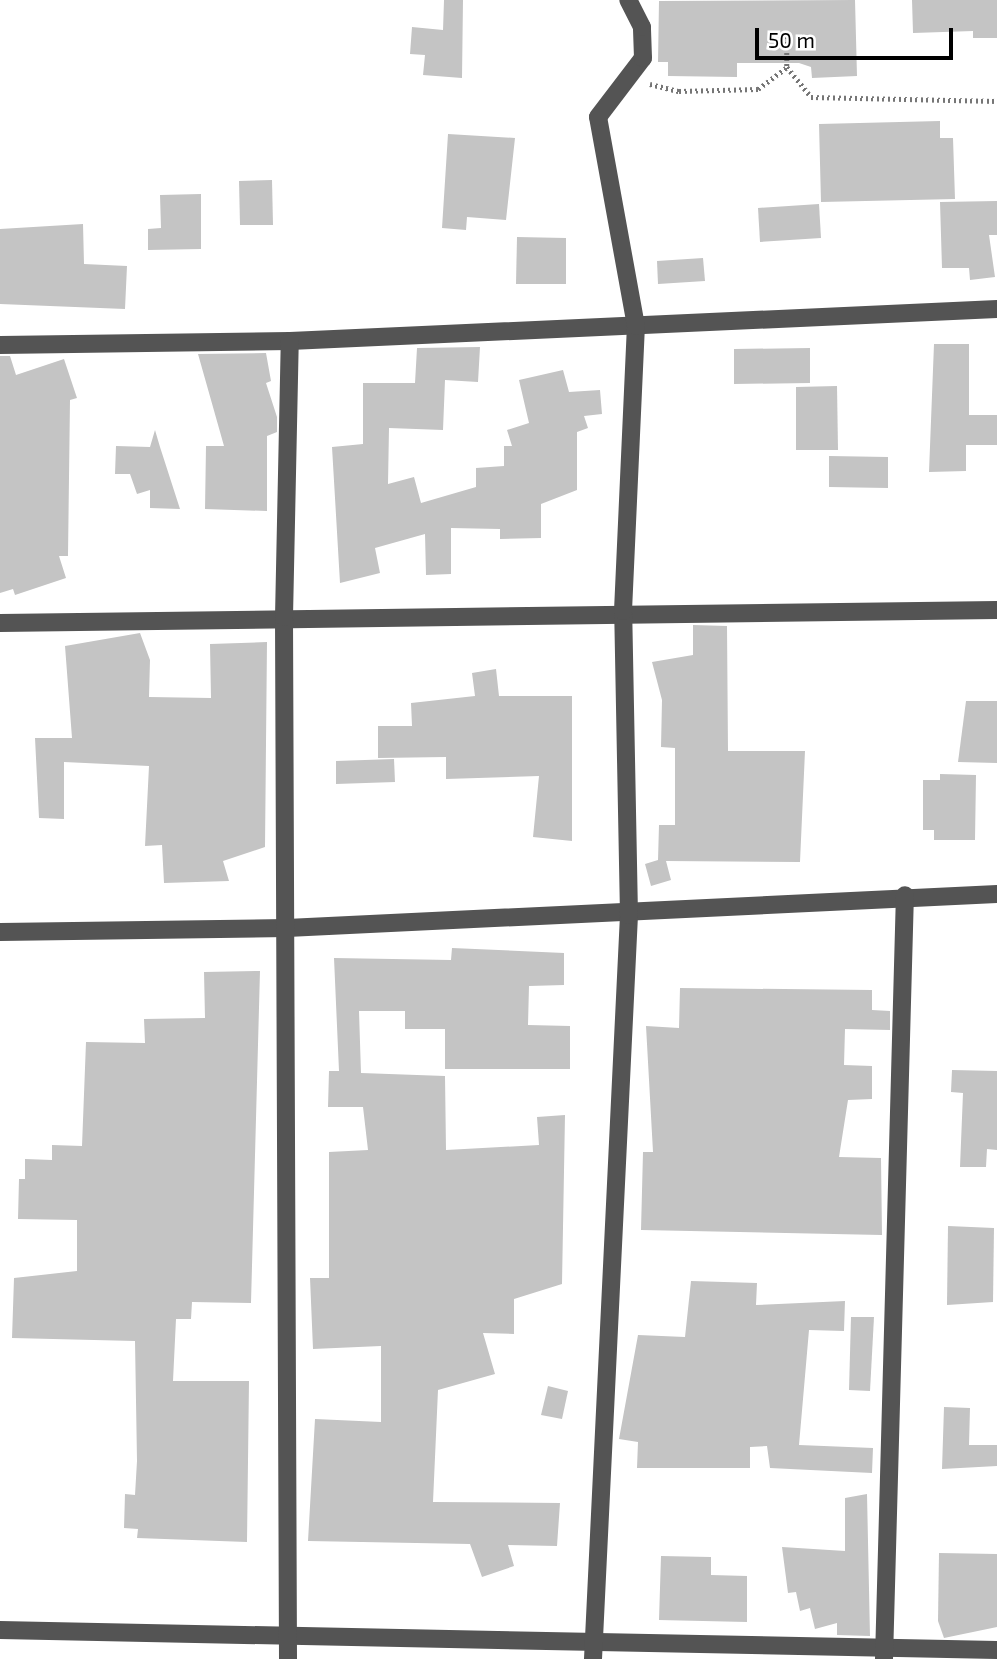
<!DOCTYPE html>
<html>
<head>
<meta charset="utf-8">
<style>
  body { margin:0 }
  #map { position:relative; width:997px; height:1659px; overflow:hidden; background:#fff; font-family:"Exo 2",sans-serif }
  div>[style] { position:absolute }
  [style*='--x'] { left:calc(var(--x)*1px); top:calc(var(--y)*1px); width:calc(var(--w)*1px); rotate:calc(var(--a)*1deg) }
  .building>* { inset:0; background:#c4c4c4 }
  .path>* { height:4.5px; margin-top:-2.25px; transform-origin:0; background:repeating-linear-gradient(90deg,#767676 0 2px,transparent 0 5.5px) }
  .minor>* { height:18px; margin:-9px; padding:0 9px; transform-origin:9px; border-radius:9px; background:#545454 }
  span { translate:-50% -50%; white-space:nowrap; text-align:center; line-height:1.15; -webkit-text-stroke:7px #fff; paint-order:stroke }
  .scale { position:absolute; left:755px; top:28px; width:198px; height:32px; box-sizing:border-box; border:4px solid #000; border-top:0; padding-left:9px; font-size:21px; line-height:24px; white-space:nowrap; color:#000; -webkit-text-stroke:5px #fff; paint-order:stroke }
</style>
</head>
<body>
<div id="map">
  <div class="building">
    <div style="clip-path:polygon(444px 0,463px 0,462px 78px,423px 75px,425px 55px,410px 54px,412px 27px,443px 30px)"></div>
    <div style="clip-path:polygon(855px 0,857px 76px,812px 78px,811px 67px,799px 63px,737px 63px,737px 77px,668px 76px,668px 62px,658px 62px,659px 1px)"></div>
    <div style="clip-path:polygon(912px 0,997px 0,997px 38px,973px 38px,973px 31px,913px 33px)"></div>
    <div style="clip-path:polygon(940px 121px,940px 138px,953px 138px,955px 199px,821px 202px,819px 124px)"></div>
    <div style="clip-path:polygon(448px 134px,515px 138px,506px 220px,467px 217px,466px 230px,442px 228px)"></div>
    <div style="clip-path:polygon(272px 180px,273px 225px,240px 225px,239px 181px)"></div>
    <div style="clip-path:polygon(201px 194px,201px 249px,148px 250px,148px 229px,161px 228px,160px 195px)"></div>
    <div style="clip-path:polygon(997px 201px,997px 235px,989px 235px,995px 277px,970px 280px,969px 268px,942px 268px,940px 202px)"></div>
    <div style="clip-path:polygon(819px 204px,821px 238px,760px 242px,758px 208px)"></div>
    <div style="clip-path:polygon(83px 224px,84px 264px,127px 266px,125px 309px,0 304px,0 229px)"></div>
    <div style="clip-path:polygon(517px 237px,566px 238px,566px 284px,516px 284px)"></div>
    <div style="clip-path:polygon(703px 258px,705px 281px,658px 284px,657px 261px)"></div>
    <div style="clip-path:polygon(934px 344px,969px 344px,969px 415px,997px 415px,997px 445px,966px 445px,966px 471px,929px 472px)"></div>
    <div style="clip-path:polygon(480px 347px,478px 382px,445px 380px,443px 430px,389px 428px,388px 484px,414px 477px,421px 503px,476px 487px,476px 468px,504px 466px,504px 446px,512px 446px,507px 430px,529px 423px,519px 380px,563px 370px,569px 392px,600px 390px,602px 414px,584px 416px,588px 428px,577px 432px,577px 490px,541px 504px,541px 538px,500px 539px,500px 529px,451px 528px,451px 574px,426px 575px,425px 534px,375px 548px,380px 573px,340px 583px,332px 447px,363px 444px,363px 383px,415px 383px,417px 348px)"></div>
    <div style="clip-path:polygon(810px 348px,810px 383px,734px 384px,734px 349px)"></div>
    <div style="clip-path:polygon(266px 353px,271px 381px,266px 383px,277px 417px,277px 432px,267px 436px,267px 511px,205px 509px,206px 446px,224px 446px,198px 354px)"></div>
    <div style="clip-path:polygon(0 356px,10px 356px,16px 375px,64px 359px,77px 398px,70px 400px,68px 556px,59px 556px,66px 578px,15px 595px,13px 589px,0 593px)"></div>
    <div style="clip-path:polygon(837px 386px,838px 450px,796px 450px,796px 387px)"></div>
    <div style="clip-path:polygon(155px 430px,160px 447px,180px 509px,150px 508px,150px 490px,137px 494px,130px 474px,115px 474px,116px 446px,150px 447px)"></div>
    <div style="clip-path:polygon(829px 456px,888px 457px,888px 488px,829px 487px)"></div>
    <div style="clip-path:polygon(693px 625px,727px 626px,728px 751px,805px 751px,800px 862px,666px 861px,671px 880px,651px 886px,645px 864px,658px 860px,659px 825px,675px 825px,675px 748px,661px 747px,662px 700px,652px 662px,693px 655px)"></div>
    <div style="clip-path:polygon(140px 633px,150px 660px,149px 697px,211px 698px,210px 644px,267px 642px,265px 847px,223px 861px,229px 881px,164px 883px,162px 845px,145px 846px,149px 766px,64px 762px,64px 819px,39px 818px,35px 738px,72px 738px,65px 646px)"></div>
    <div style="clip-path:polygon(496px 669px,499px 696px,572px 696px,572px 841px,533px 837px,539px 776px,446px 779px,446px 757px,378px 758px,378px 726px,412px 726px,411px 703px,475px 696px,472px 673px)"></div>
    <div style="clip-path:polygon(966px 701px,997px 701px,997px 763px,958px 762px)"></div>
    <div style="clip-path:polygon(394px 759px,395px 782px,336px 784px,336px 761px)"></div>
    <div style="clip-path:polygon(940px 774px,976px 775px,975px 840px,934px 840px,934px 830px,923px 830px,923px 780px,940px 780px)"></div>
    <div style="clip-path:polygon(452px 948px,564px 953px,564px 985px,529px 986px,528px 1025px,570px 1026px,570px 1069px,445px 1069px,445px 1029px,405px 1029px,405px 1011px,359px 1011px,361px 1073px,445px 1076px,446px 1150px,539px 1145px,537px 1117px,565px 1115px,562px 1284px,514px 1299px,514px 1334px,483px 1333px,495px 1374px,438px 1390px,433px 1502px,560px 1503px,557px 1546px,508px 1545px,514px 1566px,482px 1577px,470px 1544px,308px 1541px,315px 1419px,381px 1422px,381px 1346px,313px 1349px,310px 1278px,329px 1278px,329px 1152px,368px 1150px,363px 1107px,328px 1107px,329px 1071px,339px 1071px,334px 958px,451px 960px)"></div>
    <div style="clip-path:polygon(260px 971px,251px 1303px,192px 1302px,191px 1319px,176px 1319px,173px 1381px,249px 1381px,247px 1542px,137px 1538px,138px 1529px,124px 1528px,125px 1494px,135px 1495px,137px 1461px,135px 1341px,12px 1338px,14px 1278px,77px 1271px,77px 1220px,18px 1219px,19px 1179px,25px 1179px,25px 1159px,52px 1160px,52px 1145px,82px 1146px,86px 1042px,145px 1043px,144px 1019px,205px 1018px,204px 972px)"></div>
    <div style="clip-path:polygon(680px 988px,872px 990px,872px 1010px,890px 1011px,890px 1030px,845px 1029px,844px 1065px,872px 1066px,872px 1099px,848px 1100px,839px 1157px,881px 1158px,882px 1235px,641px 1230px,643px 1152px,653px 1152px,646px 1026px,679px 1028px)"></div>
    <div style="clip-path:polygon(952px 1070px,997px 1071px,997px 1150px,987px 1149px,986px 1167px,960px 1167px,963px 1093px,951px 1092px)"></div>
    <div style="clip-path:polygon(948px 1226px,994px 1228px,993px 1302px,947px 1305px)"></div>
    <div style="clip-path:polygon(691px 1281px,757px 1283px,756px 1305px,845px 1301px,844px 1331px,809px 1330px,799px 1445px,873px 1448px,872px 1473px,770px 1468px,767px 1446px,750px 1447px,750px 1468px,637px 1468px,638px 1442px,619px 1439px,638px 1335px,685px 1337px)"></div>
    <div style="clip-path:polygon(851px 1317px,874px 1317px,870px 1391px,849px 1390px)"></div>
    <div style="clip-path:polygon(548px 1386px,568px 1391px,562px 1419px,541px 1415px)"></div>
    <div style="clip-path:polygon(944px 1407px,970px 1408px,969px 1445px,997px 1445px,997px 1466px,942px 1469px)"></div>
    <div style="clip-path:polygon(867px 1494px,870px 1636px,837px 1635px,837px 1623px,815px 1629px,810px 1608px,800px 1611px,796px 1592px,788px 1593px,782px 1547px,845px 1551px,845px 1498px)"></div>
    <div style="clip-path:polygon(939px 1553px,997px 1554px,997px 1627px,944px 1638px,938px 1621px)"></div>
    <div style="clip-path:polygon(661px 1556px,711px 1557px,711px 1575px,747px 1576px,747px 1622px,659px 1620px)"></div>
  </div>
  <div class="path">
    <div style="--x:787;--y:31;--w:36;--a:90"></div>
    <div style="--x:787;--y:67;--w:38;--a:51"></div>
    <div style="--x:811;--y:97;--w:186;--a:1.2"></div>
    <div style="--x:650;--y:84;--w:30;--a:14"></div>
    <div style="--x:679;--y:91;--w:79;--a:-1.5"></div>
    <div style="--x:758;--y:89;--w:36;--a:-37"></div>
  </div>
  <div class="minor">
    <div style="--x:0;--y:345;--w:290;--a:-0.8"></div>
    <div style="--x:290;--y:341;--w:708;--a:-2.59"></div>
    <div style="--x:0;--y:623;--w:997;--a:-0.75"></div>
    <div style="--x:0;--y:932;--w:287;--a:-0.8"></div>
    <div style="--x:287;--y:928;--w:711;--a:-2.74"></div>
    <div style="--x:0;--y:1630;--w:997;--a:1.15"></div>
    <div style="--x:288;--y:1659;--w:1042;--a:-90.22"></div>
    <div style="--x:284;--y:617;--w:276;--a:-88.8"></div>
    <div style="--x:593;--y:1659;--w:745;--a:-87.23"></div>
    <div style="--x:629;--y:915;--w:304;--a:-91.1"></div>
    <div style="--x:623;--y:611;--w:285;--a:-87.4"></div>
    <div style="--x:636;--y:326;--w:212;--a:-100.3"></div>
    <div style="--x:598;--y:117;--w:74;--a:-52.7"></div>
    <div style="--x:643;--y:58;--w:31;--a:-92"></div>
    <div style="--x:642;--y:27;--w:30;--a:-117"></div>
    <div style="--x:884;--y:1659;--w:764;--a:-88.43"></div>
  </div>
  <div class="scale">50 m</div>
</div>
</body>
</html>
